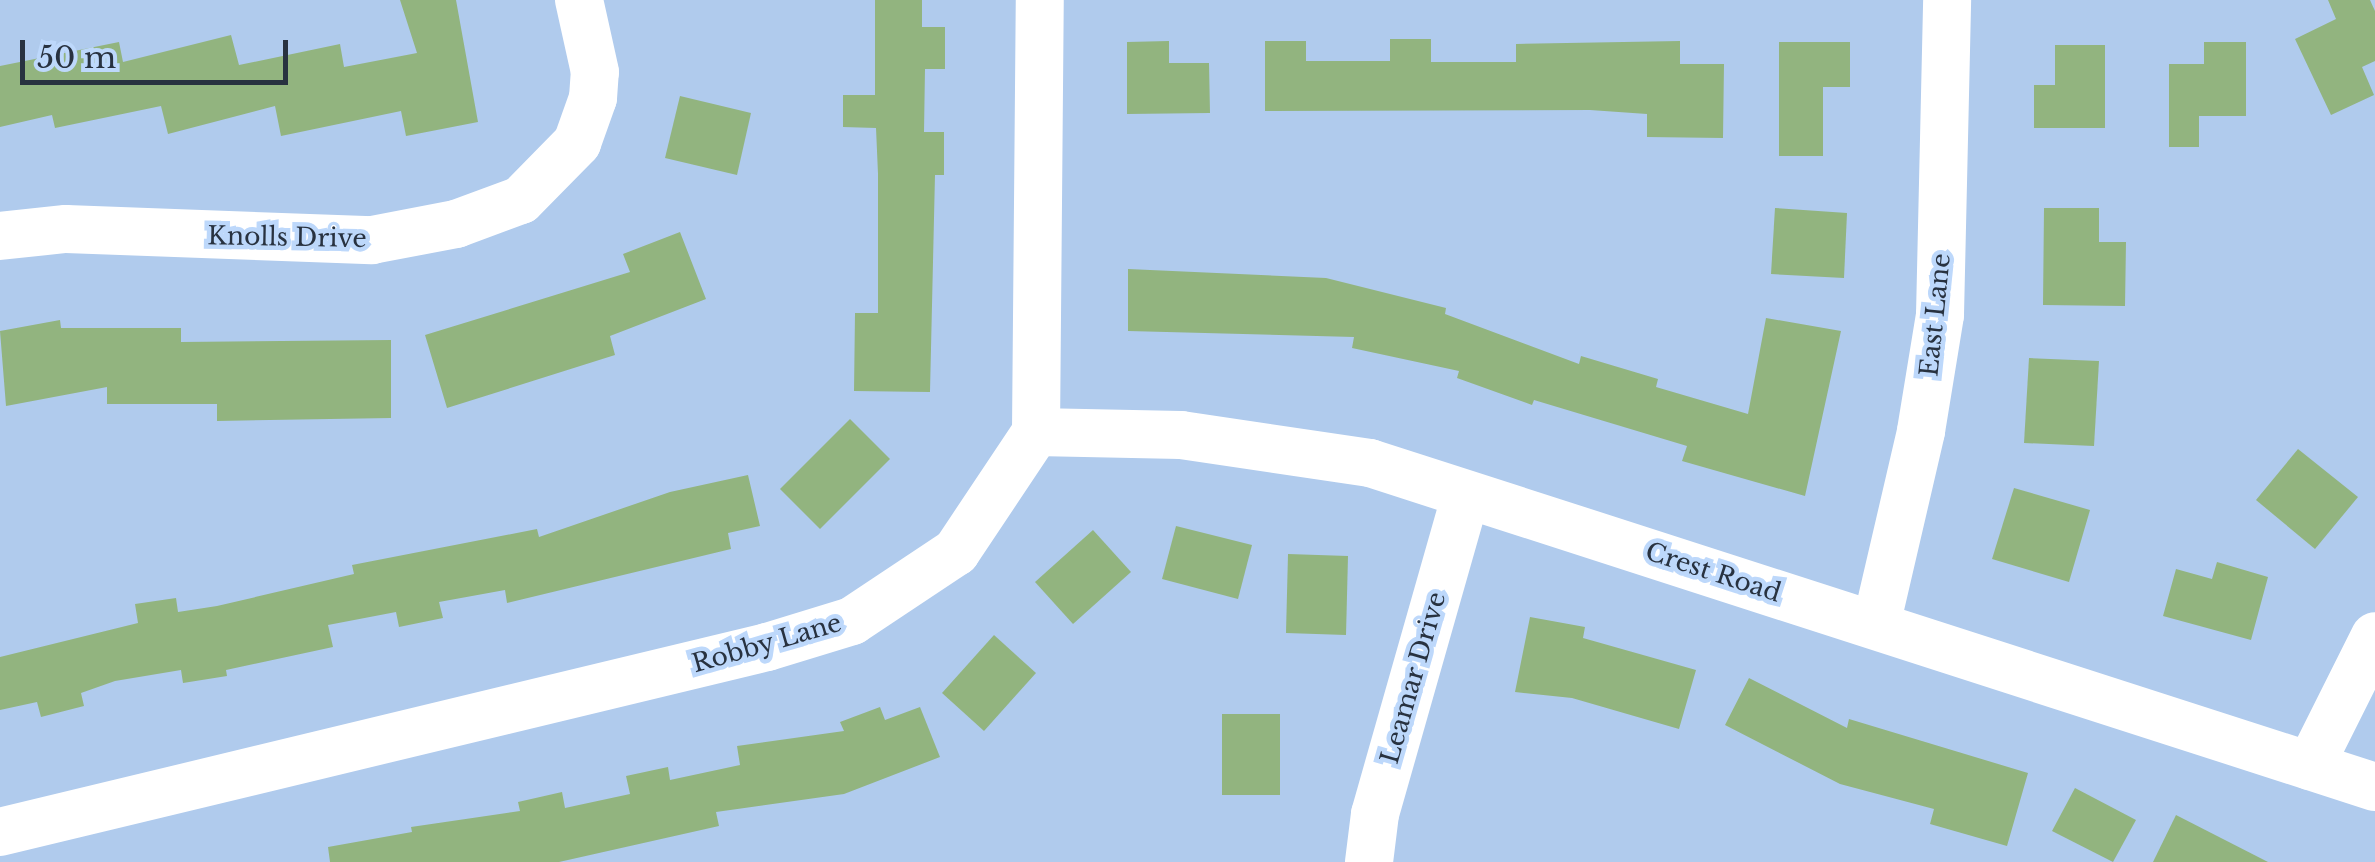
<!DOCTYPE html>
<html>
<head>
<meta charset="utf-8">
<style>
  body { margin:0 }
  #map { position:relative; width:2375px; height:862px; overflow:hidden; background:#b0cbed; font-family:"Libre Baskerville",serif }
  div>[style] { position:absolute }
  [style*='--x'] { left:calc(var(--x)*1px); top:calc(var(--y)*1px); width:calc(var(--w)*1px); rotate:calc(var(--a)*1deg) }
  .building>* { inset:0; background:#92b47f }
  .minor>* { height:48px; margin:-24px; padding:0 24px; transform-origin:24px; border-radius:24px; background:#fff }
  span { translate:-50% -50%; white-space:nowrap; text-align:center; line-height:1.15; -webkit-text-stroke:9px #bdd8fb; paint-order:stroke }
  .street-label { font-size:25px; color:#283240 }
  .scale { position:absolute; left:20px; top:40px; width:268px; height:45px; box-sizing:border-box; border:5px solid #283240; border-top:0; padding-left:12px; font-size:30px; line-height:35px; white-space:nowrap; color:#283240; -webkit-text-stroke:8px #bdd8fb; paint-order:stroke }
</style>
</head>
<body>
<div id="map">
  <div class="building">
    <div style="clip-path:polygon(400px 0,456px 0,478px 122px,406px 136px,401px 111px,281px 136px,275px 106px,168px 134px,161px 106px,55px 128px,52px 115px,0 127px,0 66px,119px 42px,123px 62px,231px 35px,239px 65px,340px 44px,344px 67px,417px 53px)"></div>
    <div style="clip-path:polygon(875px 0,922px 0,922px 27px,945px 27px,945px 69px,925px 69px,924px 132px,944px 132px,944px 175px,935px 175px,930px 392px,854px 391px,855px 313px,878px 313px,878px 174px,876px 128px,843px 127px,843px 95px,875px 95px)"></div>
    <div style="clip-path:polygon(2328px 0,2370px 0,2375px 11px,2375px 61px,2362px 67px,2374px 95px,2331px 115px,2295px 39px,2336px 19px)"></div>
    <div style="clip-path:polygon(1390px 39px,1431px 39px,1431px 62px,1516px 62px,1516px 44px,1680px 41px,1680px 64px,1724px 64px,1723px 138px,1647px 137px,1647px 114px,1590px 110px,1265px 111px,1265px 41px,1306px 41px,1306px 61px,1390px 61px)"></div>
    <div style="clip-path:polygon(1169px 41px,1169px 63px,1209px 63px,1210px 113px,1127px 114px,1127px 42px)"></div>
    <div style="clip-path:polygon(1779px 42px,1850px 42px,1850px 87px,1823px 87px,1823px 156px,1779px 156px)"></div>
    <div style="clip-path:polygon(2204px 42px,2246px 42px,2246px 116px,2199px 116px,2199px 147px,2169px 147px,2169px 64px,2204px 64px)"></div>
    <div style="clip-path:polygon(2055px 45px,2105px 45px,2105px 128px,2034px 128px,2034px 85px,2055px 85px)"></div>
    <div style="clip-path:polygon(680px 96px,751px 113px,737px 175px,665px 158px)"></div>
    <div style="clip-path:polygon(1775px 208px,1847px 213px,1844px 278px,1771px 274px)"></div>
    <div style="clip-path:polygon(2044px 208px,2099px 208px,2099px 242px,2126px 242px,2125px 306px,2043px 305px)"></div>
    <div style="clip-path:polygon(680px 232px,706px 299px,610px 336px,615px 355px,447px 408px,425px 335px,630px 272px,623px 254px)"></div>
    <div style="clip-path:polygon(1128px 269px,1326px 278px,1446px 308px,1445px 314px,1579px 364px,1581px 356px,1658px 379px,1656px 387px,1748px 414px,1766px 318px,1841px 331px,1805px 496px,1682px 461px,1687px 446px,1534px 400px,1532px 405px,1457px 378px,1459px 371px,1352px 348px,1354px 337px,1128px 331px)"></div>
    <div style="clip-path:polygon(60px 320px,61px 328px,181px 328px,181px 342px,391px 340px,391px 418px,217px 421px,217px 404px,107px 404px,107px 387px,6px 406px,0 331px)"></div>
    <div style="clip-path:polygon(2029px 358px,2099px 361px,2094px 446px,2024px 443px)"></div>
    <div style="clip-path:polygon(850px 419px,890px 459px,820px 529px,780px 489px)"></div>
    <div style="clip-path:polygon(2298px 449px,2358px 497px,2315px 549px,2256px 500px)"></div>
    <div style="clip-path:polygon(748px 475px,760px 526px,728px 533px,731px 549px,507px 603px,505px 590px,439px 602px,443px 618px,399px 627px,396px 612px,328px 625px,333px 647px,226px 670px,227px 676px,183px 683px,181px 670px,115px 681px,81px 693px,84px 706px,41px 717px,37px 702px,0 710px,0 657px,138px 623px,135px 604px,176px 598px,178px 612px,217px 606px,354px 574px,352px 565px,537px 529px,539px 537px,670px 492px)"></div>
    <div style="clip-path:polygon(2014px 488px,2090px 510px,2069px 582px,1992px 559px)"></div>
    <div style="clip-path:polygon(1176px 526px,1252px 545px,1238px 599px,1162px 579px)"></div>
    <div style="clip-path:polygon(1093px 530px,1131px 572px,1073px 624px,1035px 582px)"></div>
    <div style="clip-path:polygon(1288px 554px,1348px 556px,1346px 635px,1286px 633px)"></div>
    <div style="clip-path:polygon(2217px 562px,2268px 577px,2251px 640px,2163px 616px,2176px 569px,2212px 579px)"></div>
    <div style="clip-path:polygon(1530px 617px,1585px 627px,1583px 638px,1696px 670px,1679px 729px,1572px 698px,1515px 692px)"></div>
    <div style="clip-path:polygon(994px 635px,1036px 673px,984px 731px,942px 693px)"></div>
    <div style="clip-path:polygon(1749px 678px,1847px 728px,1849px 719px,2028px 773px,2007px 846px,1930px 824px,1934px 809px,1840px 784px,1725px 725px)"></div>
    <div style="clip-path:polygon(880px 707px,885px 720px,920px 707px,940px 757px,844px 794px,716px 812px,719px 826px,559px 862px,330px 862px,328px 847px,412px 832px,411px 827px,520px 811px,518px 802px,562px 792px,565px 808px,630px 794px,626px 776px,668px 767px,670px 780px,740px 765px,737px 746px,844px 731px,840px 722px)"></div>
    <div style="clip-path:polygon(1222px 714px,1280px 714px,1280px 795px,1222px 795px)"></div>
    <div style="clip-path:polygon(2075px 788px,2136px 820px,2113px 862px,2052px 831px)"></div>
    <div style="clip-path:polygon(2176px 815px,2268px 862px,2153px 862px)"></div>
  </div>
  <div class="minor">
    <div style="--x:0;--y:236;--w:66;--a:-6.1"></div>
    <div style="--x:66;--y:229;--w:306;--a:2.1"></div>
    <div style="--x:372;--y:240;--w:86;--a:-10.8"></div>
    <div style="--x:456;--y:224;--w:69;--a:-20.3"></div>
    <div style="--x:521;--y:200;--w:80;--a:-45.5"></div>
    <div style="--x:577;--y:143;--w:48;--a:-70.4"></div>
    <div style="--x:593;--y:98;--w:26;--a:-86"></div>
    <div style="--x:595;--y:72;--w:74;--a:-102.5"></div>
    <div style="--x:1036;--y:432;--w:145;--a:1.2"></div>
    <div style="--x:1181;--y:435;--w:191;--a:8.4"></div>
    <div style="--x:1370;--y:463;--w:1056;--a:17.87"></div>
    <div style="--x:1876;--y:625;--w:199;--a:-76.9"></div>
    <div style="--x:1921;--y:431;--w:118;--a:-80.7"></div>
    <div style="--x:1940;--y:315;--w:315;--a:-88.7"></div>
    <div style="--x:2310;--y:766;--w:145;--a:-63.4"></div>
    <div style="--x:0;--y:832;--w:789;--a:-13.56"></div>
    <div style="--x:767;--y:647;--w:89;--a:-17"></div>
    <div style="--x:852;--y:621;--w:125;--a:-33.6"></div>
    <div style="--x:956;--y:552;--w:144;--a:-56.3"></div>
    <div style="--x:1036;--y:432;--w:432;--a:-89.5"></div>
    <div style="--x:1369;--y:862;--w:48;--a:-82.9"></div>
    <div style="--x:1375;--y:814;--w:332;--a:-74.1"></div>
  </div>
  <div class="street-label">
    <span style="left:287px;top:238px;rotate:1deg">Knolls Drive</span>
    <span style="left:1936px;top:315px;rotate:-84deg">East Lane</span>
    <span style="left:1713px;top:573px;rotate:18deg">Crest Road</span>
    <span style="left:767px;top:644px;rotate:-16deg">Robby Lane</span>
    <span style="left:1414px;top:678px;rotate:-74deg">Leamar Drive</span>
  </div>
  <div class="scale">50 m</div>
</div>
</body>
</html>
